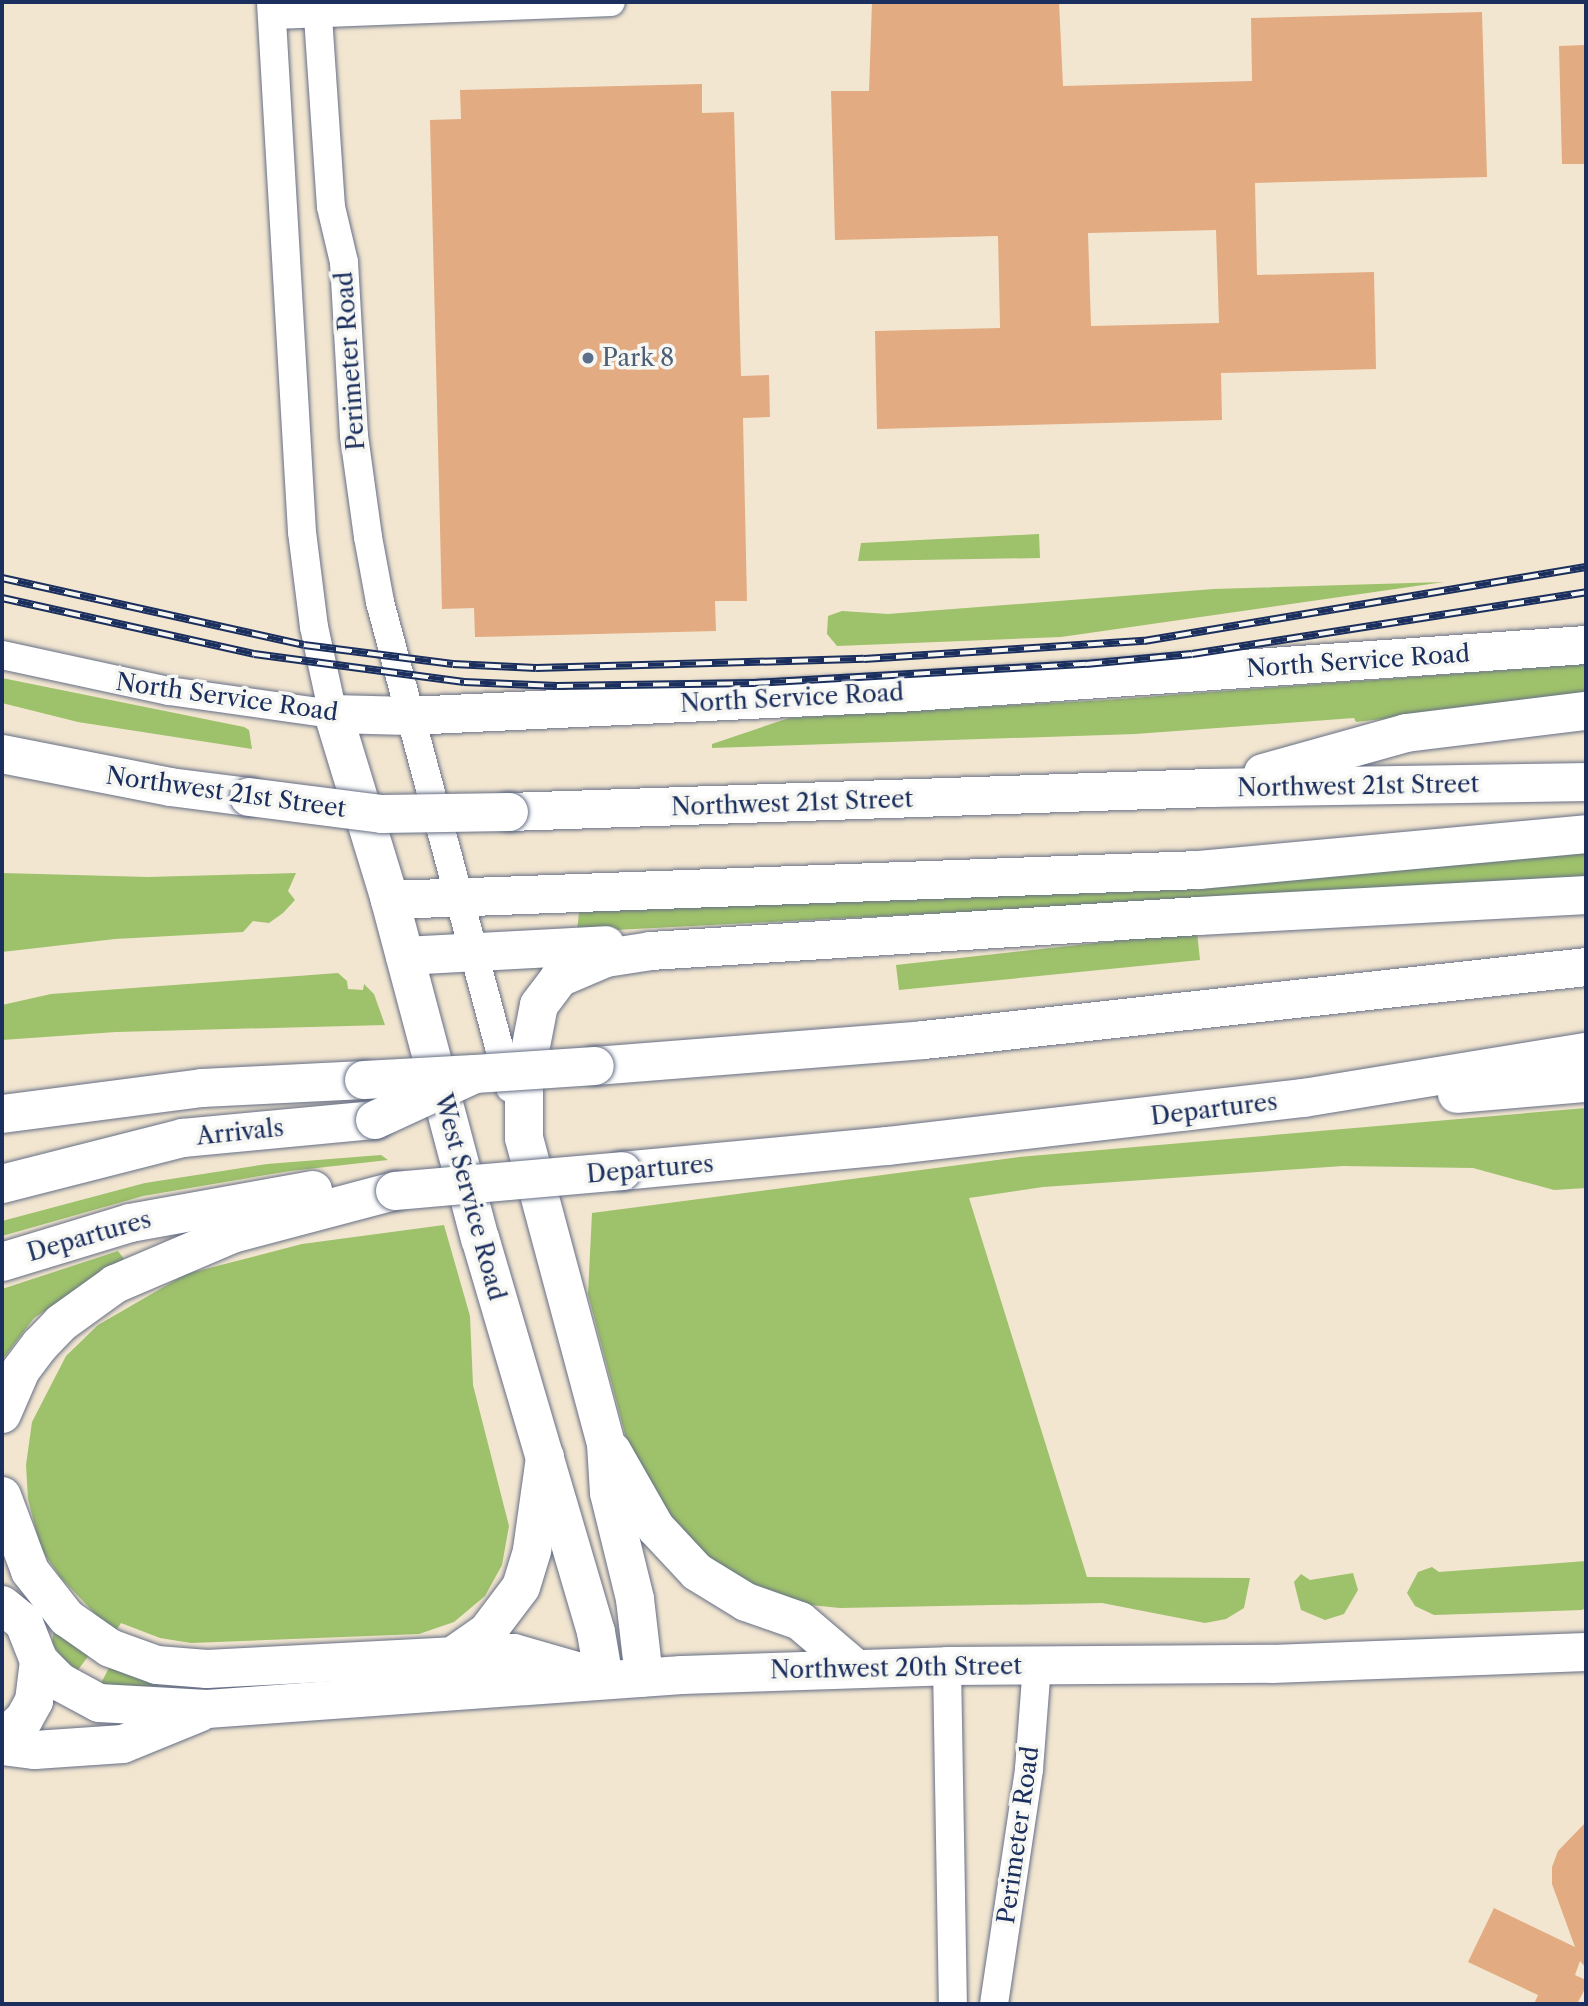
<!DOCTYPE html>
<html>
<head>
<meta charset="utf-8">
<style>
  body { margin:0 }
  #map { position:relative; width:1588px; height:2006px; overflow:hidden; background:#f2e6d0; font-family:"Libre Caslon Text",serif }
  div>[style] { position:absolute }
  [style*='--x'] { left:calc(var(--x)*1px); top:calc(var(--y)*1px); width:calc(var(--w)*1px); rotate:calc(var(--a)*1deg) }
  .green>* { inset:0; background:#9ec16b }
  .building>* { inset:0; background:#e3ab81 }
  .roads { filter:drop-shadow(0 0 2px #666f86) drop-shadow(0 0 2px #666f86) }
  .street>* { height:28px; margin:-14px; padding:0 14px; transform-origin:14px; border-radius:14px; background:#fff }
  .secondary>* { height:38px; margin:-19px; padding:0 19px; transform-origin:19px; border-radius:19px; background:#fff }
  .primary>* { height:38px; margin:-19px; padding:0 19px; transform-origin:19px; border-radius:19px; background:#fff }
  .rail>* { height:8px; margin-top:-4px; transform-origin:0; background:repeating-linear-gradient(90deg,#f6f6f2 0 16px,#1b2f5e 0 32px); box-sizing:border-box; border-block:2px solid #1b2f5e }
  .bridges { filter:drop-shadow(0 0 2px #666f86) drop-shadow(0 0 2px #666f86) }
  .secondary-bridge>* { height:38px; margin:-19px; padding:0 19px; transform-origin:19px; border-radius:19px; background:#fff }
  .primary-bridge>* { height:38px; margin:-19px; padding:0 19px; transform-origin:19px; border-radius:19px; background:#fff }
  .dots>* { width:19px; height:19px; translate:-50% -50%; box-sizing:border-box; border:4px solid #f6f6f2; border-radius:50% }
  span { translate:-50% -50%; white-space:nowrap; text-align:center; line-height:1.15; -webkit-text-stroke:7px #f6f6f2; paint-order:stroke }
  .service-label { font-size:24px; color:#4e5e75 }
  .left { translate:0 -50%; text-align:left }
  .street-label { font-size:24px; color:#1b2f5e }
  .frame { position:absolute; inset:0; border:4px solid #1b2f5e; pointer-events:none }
</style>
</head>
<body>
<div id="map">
  <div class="green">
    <div style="clip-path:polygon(1039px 534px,1040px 558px,858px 561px,861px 543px)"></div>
    <div style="clip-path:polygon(1444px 582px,1061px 637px,837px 646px,827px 634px,828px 616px,842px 611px,888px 614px,1214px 589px)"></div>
    <div style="clip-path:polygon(1586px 664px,1586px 696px,1356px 722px,1354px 718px,1135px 734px,712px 748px,712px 744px,789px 718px,1106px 700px)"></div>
    <div style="clip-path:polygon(2px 678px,244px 727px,249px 730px,252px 749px,78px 722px,2px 703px)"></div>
    <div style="clip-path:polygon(1586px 848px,1586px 880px,577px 932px,579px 912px,1076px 890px)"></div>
    <div style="clip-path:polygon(2px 873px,148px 877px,296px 873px,288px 891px,295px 900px,283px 913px,269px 923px,253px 921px,243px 932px,115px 939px,2px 952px)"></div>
    <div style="clip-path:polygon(1197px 932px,1200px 960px,899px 990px,896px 965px)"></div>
    <div style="clip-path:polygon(338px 973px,347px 981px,348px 989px,363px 990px,364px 984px,374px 994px,385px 1025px,116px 1032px,2px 1040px,2px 1005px,51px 994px)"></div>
    <div style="clip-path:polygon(1586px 1108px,1586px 1188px,1554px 1190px,1473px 1168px,1343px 1166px,1043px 1187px,969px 1198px,1087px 1577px,1250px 1578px,1244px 1608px,1226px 1619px,1205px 1623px,1102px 1603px,840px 1608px,810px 1605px,753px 1586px,717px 1566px,683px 1536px,629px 1449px,588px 1294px,592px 1213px,1019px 1157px)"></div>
    <div style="clip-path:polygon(381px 1155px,388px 1160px,290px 1171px,143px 1196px,2px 1236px,2px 1221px,145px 1183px,267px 1164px)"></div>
    <div style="clip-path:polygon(444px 1225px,470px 1316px,473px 1385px,509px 1526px,502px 1565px,485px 1596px,454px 1622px,419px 1634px,191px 1643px,160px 1638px,121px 1623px,115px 1632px,104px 1623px,61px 1578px,41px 1549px,28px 1499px,26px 1465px,32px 1422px,66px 1356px,98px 1325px,186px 1274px,302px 1244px)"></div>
    <div style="clip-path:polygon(118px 1251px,124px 1259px,34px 1318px,2px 1360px,2px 1289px)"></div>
    <div style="clip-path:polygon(1586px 1561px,1586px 1608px,1582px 1610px,1434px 1615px,1415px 1606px,1407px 1593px,1418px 1572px,1432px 1567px,1439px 1572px)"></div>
    <div style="clip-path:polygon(1353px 1573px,1358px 1590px,1344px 1614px,1325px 1620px,1301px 1610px,1294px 1582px,1301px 1574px,1310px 1580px)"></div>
    <div style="clip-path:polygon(54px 1629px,89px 1655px,78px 1670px,64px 1661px,52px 1643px)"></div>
    <div style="clip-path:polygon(110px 1666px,160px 1683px,160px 1685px,126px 1689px,100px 1685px)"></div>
  </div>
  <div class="building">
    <div style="clip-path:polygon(evenodd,872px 2px,1059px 2px,1063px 86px,1252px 81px,1251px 18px,1482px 12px,1487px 177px,1255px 183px,1257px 275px,1374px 272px,1376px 369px,1221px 373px,1222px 420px,877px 429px,875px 331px,1000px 328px,998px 236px,835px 240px,831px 91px,869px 91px,872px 2px,1216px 230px,1219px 323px,1091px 326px,1088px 233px,1216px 230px)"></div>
    <div style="clip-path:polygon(1586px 45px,1586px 164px,1562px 164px,1559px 46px)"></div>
    <div style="clip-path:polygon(702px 84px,702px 113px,734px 112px,741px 376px,769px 375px,770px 417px,743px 418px,747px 601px,715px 601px,716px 631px,475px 637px,474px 608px,442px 609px,430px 120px,461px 119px,460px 90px)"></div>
    <div style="clip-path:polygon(1586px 1822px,1586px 1968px,1580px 1961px,1575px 1975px,1586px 1980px,1586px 1987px,1577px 2004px,1534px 2004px,1538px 1995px,1468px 1962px,1494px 1908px,1575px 1947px,1552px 1884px,1552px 1867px,1558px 1851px)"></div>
  </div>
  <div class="roads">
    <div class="street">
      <div style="--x:317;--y:2;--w:205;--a:86.1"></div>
      <div style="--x:331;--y:207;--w:57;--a:76.7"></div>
      <div style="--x:344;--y:262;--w:174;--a:86.7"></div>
      <div style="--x:354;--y:436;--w:102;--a:82.1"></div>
      <div style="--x:368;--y:537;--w:66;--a:79.5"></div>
      <div style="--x:380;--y:602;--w:503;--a:75.02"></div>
      <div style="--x:275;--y:15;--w:336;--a:-2.2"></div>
      <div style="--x:2;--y:655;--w:171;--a:12.2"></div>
      <div style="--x:169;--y:691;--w:166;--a:8"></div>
      <div style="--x:333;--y:714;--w:89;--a:-102.3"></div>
      <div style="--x:314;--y:627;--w:96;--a:-97.2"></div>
      <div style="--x:302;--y:532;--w:531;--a:-93.35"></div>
      <div style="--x:947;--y:1666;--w:338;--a:89"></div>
      <div style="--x:994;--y:2004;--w:238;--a:-81.5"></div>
      <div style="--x:1029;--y:1769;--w:104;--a:-85.6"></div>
    </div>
    <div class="secondary">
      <div style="--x:2;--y:1114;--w:202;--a:-7.4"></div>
      <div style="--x:202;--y:1088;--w:162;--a:-2.8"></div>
      <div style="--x:524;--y:1138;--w:317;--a:75"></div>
      <div style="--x:606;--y:1444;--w:49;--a:86.5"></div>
      <div style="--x:609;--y:1493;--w:109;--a:76.2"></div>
      <div style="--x:635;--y:1599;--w:79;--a:83.4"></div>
      <div style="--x:612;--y:1451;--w:89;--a:60.3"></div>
      <div style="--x:656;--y:1528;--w:60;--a:47"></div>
      <div style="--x:697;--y:1572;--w:57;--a:31.5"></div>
      <div style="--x:746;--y:1602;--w:57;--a:19.4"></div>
      <div style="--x:800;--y:1621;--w:72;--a:40.5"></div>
      <div style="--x:39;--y:1661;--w:30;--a:45"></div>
      <div style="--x:60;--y:1682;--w:44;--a:28.3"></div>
      <div style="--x:99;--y:1703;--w:108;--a:3.2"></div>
      <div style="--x:207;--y:1709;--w:476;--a:-4.1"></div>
      <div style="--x:682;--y:1675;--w:265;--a:-1.9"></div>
      <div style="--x:947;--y:1666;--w:325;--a:-0.4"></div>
      <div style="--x:1272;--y:1664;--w:314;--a:-2.2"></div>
      <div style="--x:604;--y:1679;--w:48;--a:-99.7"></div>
      <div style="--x:596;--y:1632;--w:410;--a:-106.4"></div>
      <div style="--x:480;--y:1239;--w:351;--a:-104.9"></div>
      <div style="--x:390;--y:900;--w:195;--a:-107"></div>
      <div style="--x:333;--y:714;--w:76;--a:1.5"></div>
      <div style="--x:409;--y:716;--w:491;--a:-2.7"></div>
      <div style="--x:899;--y:693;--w:689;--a:-4"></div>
      <div style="--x:2;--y:1746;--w:33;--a:7"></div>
      <div style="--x:35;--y:1750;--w:88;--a:-3.9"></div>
      <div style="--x:123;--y:1744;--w:82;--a:-22.2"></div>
    </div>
    <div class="primary">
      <div style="--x:2;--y:754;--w:171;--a:11.1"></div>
      <div style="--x:170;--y:787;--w:80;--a:7.2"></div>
      <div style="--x:1263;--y:773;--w:148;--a:-15.6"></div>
      <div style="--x:1406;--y:733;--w:181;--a:-7"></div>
      <div style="--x:509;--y:812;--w:703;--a:-1.96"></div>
      <div style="--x:1212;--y:788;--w:374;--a:-0.9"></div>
      <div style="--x:390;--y:900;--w:810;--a:-2.12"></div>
      <div style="--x:1199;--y:870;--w:389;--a:-5.3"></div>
      <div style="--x:405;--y:956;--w:201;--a:-3.1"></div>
      <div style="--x:595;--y:1066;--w:330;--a:-4.5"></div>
      <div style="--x:924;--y:1040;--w:666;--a:-6.29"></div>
      <div style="--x:1457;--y:1094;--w:129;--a:-4.9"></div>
      <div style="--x:524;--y:1138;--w:56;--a:-90"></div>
      <div style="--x:524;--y:1082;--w:78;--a:-79"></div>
      <div style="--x:539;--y:1005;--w:34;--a:-53"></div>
      <div style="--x:559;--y:978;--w:51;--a:-23.1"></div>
      <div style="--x:606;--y:958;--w:46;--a:-8.8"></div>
      <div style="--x:651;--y:951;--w:549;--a:-3.65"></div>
      <div style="--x:1199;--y:916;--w:388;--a:-3.1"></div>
      <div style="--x:622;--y:1171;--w:267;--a:-5.4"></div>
      <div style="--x:888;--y:1146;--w:419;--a:-6.6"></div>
      <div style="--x:1304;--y:1098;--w:286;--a:-9.3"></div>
      <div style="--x:2;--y:1184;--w:187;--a:-14.3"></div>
      <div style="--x:183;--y:1138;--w:193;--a:-5.4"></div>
      <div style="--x:2;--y:1262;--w:134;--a:-16.9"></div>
      <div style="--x:130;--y:1223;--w:186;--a:-10.2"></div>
      <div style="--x:2;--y:1414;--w:48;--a:-66.6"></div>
      <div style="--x:21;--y:1370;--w:31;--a:-53"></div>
      <div style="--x:40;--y:1345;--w:30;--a:-46"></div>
      <div style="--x:61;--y:1323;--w:67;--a:-35.8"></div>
      <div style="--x:115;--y:1284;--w:127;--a:-23.1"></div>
      <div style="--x:232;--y:1234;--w:169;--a:-14.8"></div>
      <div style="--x:2;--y:1496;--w:80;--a:69.5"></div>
      <div style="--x:30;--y:1571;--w:60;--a:51.8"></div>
      <div style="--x:67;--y:1618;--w:52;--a:34.9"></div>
      <div style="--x:110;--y:1648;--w:50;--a:19.9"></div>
      <div style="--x:157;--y:1665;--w:50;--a:4.6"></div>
      <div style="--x:207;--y:1669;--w:307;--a:-3"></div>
      <div style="--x:514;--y:1653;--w:94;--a:16.1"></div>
      <div style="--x:2;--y:1605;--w:28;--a:39"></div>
      <div style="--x:24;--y:1623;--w:41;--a:68.5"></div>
      <div style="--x:39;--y:1661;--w:40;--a:97.1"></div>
      <div style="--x:34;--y:1701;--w:21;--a:119"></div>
      <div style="--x:24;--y:1719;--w:30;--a:138"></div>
      <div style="--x:451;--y:1657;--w:44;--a:-34.8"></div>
      <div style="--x:487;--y:1632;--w:56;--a:-52.9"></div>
      <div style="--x:521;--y:1587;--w:39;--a:-73"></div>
      <div style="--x:532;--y:1550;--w:94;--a:-82"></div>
    </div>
  </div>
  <div class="rail">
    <div style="--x:2;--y:578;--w:309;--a:12.5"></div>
    <div style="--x:304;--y:645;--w:150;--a:7.3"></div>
    <div style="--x:453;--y:664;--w:83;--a:2.8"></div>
    <div style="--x:536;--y:668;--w:328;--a:-1.6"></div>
    <div style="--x:864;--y:659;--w:281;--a:-3.7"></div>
    <div style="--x:1144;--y:641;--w:448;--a:-9.5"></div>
    <div style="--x:2;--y:598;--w:258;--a:12.5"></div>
    <div style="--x:254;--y:654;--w:212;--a:7.6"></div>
    <div style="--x:464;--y:682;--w:93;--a:2.5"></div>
    <div style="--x:557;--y:686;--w:197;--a:-0.9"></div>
    <div style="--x:754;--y:683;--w:333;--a:-3.3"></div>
    <div style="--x:1086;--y:664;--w:106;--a:-5.4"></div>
    <div style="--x:1192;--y:654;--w:399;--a:-8.9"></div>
  </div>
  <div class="bridges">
    <div class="secondary-bridge">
      <div style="--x:364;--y:1080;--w:110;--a:-3.1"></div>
    </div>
    <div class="primary-bridge">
      <div style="--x:249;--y:797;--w:134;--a:7.3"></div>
      <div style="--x:382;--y:814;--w:127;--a:-0.9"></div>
      <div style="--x:375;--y:1120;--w:110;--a:-24.7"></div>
      <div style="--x:475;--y:1074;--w:120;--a:-3.8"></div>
      <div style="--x:395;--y:1191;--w:228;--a:-5"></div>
    </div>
  </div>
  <div class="dots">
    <div style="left:588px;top:358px;background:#5c6f8a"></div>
  </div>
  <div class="service-label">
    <span class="left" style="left:602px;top:358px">Park 8</span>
  </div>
  <div class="street-label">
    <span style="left:350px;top:361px;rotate:-94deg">Perimeter Road</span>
    <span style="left:1358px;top:661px;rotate:-4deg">North Service Road</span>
    <span style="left:227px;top:697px;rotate:8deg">North Service Road</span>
    <span style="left:792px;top:698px;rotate:-3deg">North Service Road</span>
    <span style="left:1358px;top:786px;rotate:-1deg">Northwest 21st Street</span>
    <span style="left:226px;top:792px;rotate:8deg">Northwest 21st Street</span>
    <span style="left:792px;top:803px;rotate:-2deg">Northwest 21st Street</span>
    <span style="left:1214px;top:1109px;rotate:-7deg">Departures</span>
    <span style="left:240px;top:1132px;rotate:-6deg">Arrivals</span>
    <span style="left:650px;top:1169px;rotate:-5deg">Departures</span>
    <span style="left:470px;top:1197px;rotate:75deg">West Service Road</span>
    <span style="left:89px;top:1236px;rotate:-16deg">Departures</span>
    <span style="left:896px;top:1668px;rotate:-1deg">Northwest 20th Street</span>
    <span style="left:1018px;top:1835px;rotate:-82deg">Perimeter Road</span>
  </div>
  <div class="frame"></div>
</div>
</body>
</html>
